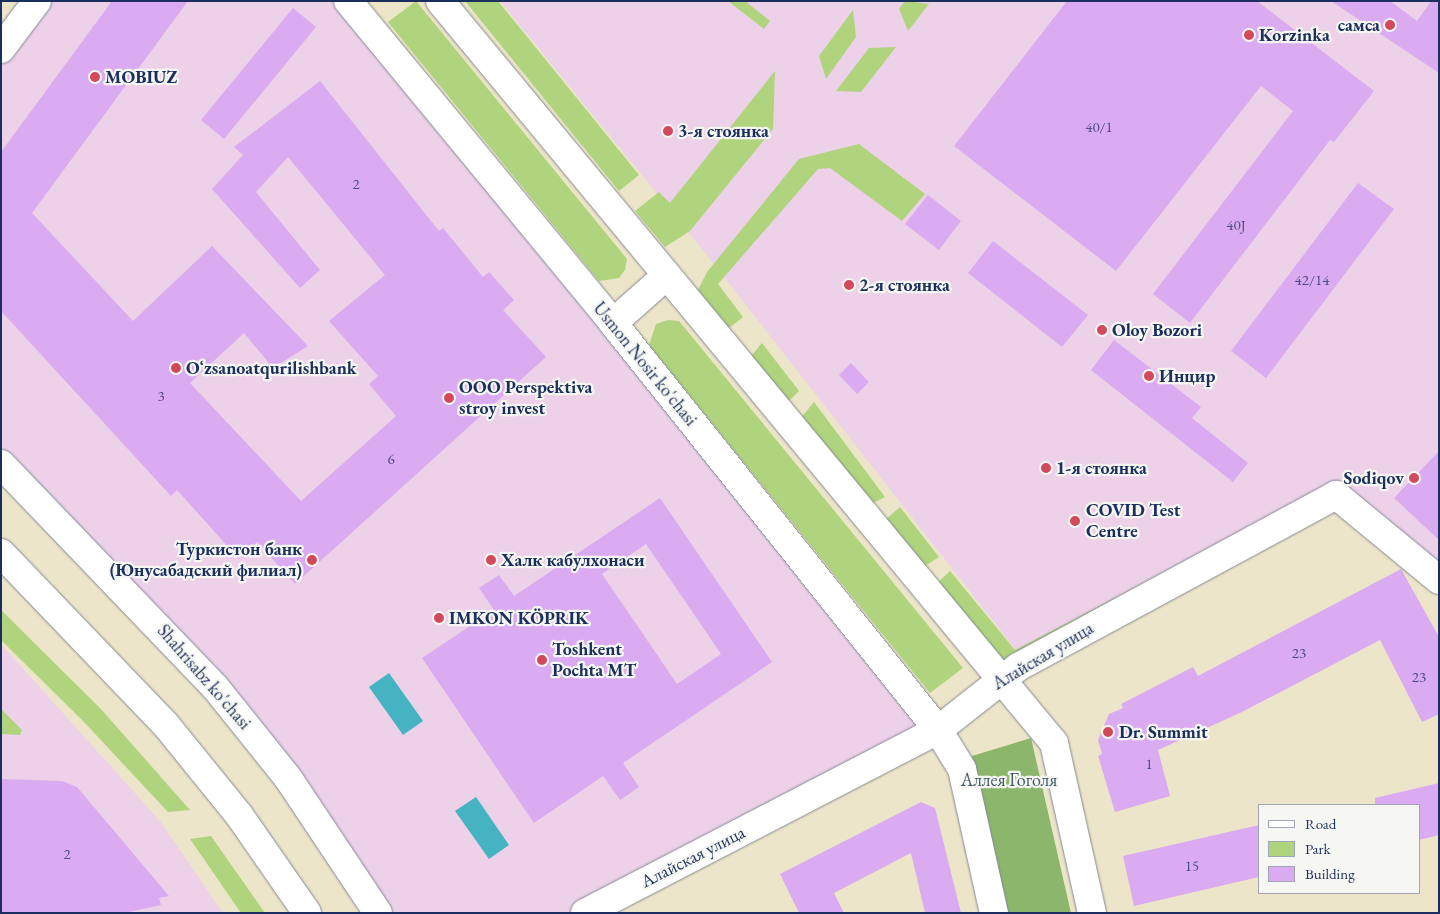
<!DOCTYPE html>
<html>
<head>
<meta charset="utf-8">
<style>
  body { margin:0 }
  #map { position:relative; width:1440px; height:914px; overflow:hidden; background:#ede5c9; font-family:"EB Garamond",serif }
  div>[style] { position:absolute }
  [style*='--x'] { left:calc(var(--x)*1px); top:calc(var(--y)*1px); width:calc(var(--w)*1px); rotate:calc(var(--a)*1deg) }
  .built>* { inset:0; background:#edd1e9 }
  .green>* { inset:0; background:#afd47d }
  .forest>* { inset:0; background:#8bb66c }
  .water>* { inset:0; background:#45b3c1 }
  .building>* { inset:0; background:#daabf0 }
  .roads { filter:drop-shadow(0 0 1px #848a94) drop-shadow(0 0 1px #848a94) }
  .street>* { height:28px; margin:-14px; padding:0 14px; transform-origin:14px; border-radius:14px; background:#fff }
  .primary>* { height:28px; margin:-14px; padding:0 14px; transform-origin:14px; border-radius:14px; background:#fff }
  .dots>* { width:14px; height:14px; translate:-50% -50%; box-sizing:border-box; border:2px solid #f6f6f2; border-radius:50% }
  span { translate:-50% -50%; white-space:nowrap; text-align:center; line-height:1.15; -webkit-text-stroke:4.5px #f6f6f2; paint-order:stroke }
  .number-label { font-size:15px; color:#4b4e82 }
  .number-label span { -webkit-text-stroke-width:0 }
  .poi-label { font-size:18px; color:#1b2f5e; font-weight:700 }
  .right { translate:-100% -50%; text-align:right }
  .left { translate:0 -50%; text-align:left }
  .street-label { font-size:18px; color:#1b2f5e }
  .park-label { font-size:18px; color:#405866 }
  .frame { position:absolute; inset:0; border:2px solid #1b2f5e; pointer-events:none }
  .legend { position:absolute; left:1258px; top:804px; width:162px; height:90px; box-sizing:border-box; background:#f6f6f2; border:1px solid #9ea6b7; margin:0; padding:6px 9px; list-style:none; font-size:15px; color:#1b2f5e }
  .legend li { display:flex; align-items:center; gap:10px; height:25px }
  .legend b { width:25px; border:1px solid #9ea6b7 }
</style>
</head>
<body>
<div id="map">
  <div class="built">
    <div style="clip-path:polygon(37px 1px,348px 1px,938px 730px,585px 913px,378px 913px,322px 826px,1px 464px,1px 49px)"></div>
    <div style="clip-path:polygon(500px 1px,1439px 1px,1439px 583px,1330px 501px,1026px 663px,698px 244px)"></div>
    <div style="clip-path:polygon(1px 644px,160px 821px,223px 913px,1px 913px)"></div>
  </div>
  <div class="green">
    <div style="clip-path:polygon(416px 1px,627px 259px,625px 270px,619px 278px,599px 281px,388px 22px)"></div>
    <div style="clip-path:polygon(465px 1px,498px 1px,639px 175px,619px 191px)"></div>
    <div style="clip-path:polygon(728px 1px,745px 1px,770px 21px,764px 29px)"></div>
    <div style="clip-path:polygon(905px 1px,929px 4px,908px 31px,899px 9px)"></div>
    <div style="clip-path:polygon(853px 10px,856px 37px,826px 79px,819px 56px)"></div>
    <div style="clip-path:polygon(896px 47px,861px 92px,836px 91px,869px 48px)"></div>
    <div style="clip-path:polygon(775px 71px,773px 129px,690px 231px,665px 247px,635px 211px,659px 192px,670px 203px)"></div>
    <div style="clip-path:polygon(859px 144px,925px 194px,902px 221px,830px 168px,818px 169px,718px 284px,743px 317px,729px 328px,698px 290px,707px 272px,799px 159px)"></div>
    <div style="clip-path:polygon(668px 320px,679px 321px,963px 668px,930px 693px,649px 345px,656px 324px)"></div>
    <div style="clip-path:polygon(762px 343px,799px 391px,787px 403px,751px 356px)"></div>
    <div style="clip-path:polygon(814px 402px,885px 497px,869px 505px,800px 419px)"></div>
    <div style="clip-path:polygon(1291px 506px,1008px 669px,935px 585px,950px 571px,1015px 650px)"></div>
    <div style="clip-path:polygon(900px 507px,939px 557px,920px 569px,883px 522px)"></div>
    <div style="clip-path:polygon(1px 610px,100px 708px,190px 810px,168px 812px,84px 722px,1px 640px)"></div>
    <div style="clip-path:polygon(1px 709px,22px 730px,20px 735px,1px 734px)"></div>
    <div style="clip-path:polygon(211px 836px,265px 913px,241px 913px,190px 839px)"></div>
  </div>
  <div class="forest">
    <div style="clip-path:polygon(1031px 738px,1071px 913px,1008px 913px,972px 756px)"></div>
  </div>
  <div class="water">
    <div style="clip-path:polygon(389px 673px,423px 721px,403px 735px,369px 687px)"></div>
    <div style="clip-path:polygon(476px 797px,509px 845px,489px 859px,455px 811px)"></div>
  </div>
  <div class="building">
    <div style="clip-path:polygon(112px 1px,188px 1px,32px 213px,133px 321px,212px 246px,308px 346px,273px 368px,244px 333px,190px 383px,301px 501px,396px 416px,369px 384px,378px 376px,329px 321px,385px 275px,288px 157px,256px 192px,320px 270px,300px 288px,212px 189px,243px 155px,234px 147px,320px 81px,439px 231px,443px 228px,483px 277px,489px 272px,514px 300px,503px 310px,546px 357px,295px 584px,257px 542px,239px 559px,177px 490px,171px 496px,1px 311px,1px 152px)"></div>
    <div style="clip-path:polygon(1067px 1px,1257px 1px,1374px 91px,1334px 142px,1330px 140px,1190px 323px,1153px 294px,1293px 111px,1261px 86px,1116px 271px,954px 146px)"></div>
    <div style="clip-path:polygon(1331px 1px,1390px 1px,1417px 21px,1431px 1px,1439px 1px,1439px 73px)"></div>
    <div style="clip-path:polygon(293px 8px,316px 27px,224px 139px,201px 120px)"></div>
    <div style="clip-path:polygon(1358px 183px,1394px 209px,1266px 378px,1231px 351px)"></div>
    <div style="clip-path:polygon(928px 195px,961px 221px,939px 250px,905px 224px)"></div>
    <div style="clip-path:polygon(993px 241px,1088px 315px,1062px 347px,968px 273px)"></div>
    <div style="clip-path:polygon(1114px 340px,1201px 407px,1192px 418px,1248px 463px,1233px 482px,1091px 370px)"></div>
    <div style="clip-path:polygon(851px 363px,869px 382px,857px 394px,839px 375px)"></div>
    <div style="clip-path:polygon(1439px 451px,1439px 540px,1394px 498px)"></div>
    <div style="clip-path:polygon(evenodd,660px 498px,772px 662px,623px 763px,639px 787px,620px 800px,603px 776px,534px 823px,422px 658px,494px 610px,479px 588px,499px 575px,514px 596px,660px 498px,646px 544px,721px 654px,677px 684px,602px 574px,646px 544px)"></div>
    <div style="clip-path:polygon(1401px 569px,1439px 637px,1439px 714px,1422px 722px,1380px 640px,1242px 712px,1158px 750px,1170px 796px,1115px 812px,1098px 756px,1102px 754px,1098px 740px,1109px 714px,1123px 708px,1121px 704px,1193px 667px,1198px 676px)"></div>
    <div style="clip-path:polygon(1px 779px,62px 781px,77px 787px,169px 896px,159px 898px,161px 905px,124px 913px,1px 913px)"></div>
    <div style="clip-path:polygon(1439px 783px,1439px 835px,1419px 840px,1419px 805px,1375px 805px,1375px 798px)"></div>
    <div style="clip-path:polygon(921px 802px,935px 808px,961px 913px,925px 913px,911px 853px,834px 893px,844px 913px,799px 913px,780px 874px)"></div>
    <div style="clip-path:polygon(1259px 825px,1259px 877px,1134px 906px,1123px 856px)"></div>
  </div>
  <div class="roads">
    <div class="street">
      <div style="--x:348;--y:1;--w:417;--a:50.5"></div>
      <div style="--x:613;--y:323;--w:521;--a:51.39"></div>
      <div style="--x:938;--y:730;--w:46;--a:58.4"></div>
      <div style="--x:962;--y:769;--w:148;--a:77.5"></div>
      <div style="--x:440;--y:1;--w:963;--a:50.39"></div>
      <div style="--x:1054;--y:743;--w:174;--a:77.4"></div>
      <div style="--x:613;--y:323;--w:72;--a:-41.6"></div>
      <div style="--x:585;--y:913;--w:398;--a:-27.4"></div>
      <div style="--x:938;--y:730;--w:102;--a:-38.2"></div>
      <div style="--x:1018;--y:667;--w:362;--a:-28.4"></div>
      <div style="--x:1336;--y:495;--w:134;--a:39.5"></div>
    </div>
    <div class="primary">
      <div style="--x:1;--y:49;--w:60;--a:-53.1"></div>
      <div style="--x:1;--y:464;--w:309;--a:46.2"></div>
      <div style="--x:215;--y:687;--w:117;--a:51.3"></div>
      <div style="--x:288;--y:778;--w:162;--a:56.3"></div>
      <div style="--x:1;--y:553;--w:238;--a:46.2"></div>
      <div style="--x:166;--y:725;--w:116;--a:51"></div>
      <div style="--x:239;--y:815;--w:119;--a:55.2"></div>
    </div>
  </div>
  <div class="dots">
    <div style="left:1390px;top:25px;background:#d1495b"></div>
    <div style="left:1249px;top:35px;background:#d1495b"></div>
    <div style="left:95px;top:77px;background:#d1495b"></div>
    <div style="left:668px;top:131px;background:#d1495b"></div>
    <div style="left:849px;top:285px;background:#d1495b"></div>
    <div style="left:1102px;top:330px;background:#d1495b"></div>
    <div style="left:176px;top:368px;background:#d1495b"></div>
    <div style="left:1149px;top:376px;background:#d1495b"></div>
    <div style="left:449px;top:398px;background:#d1495b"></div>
    <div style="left:1046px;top:468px;background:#d1495b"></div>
    <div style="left:1414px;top:478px;background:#d1495b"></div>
    <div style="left:1075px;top:521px;background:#d1495b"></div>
    <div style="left:312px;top:560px;background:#d1495b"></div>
    <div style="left:491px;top:560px;background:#d1495b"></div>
    <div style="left:439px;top:618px;background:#d1495b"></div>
    <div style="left:542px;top:660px;background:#d1495b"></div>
    <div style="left:1108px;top:732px;background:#d1495b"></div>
  </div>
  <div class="number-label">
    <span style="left:1099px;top:127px">40/1</span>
    <span style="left:356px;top:184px">2</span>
    <span style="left:1236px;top:225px">40J</span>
    <span style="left:1312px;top:280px">42/14</span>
    <span style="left:161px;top:396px">3</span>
    <span style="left:391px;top:459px">6</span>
    <span style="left:1299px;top:653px">23</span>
    <span style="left:1419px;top:677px">23</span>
    <span style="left:1149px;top:764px">1</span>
    <span style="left:67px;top:854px">2</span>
    <span style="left:1192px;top:866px">15</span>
  </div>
  <div class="poi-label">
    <span class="right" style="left:1380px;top:25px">самса</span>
    <span class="left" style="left:1259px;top:35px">Korzinka</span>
    <span class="left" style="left:105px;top:77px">MOBIUZ</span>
    <span class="left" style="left:678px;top:131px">3-я стоянка</span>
    <span class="left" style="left:859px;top:285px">2-я стоянка</span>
    <span class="left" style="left:1112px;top:330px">Oloy Bozori</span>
    <span class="left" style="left:186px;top:368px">Oʻzsanoatqurilishbank</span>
    <span class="left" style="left:1159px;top:376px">Инцир</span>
    <span class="left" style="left:459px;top:398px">ООО Perspektiva<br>stroy invest</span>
    <span class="left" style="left:1056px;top:468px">1-я стоянка</span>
    <span class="right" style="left:1404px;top:478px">Sodiqov</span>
    <span class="left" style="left:1086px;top:521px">COVID Test<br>Centre</span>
    <span class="right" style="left:302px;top:560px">Туркистон банк<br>(Юнусабадский филиал)</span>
    <span class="left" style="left:501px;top:560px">Халк кабулхонаси</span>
    <span class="left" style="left:449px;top:618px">IMKON KÖPRIK</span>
    <span class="left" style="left:552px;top:660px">Toshkent<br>Pochta MT</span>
    <span class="left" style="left:1119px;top:732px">Dr. Summit</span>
  </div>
  <div class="street-label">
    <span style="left:645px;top:364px;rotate:51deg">Usmon Nosir ko'chasi</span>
    <span style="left:1043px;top:656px;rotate:-31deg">Алайская улица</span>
    <span style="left:204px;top:677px;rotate:49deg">Shahrisabz ko'chasi</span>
    <span style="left:693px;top:857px;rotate:-27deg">Алайская улица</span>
  </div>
  <div class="park-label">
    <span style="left:1009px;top:780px">Аллея Гоголя</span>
  </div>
  <div class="frame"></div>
  <ul class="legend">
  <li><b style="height:6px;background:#fff"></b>Road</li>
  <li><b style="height:14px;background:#afd47d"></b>Park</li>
  <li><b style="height:14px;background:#daabf0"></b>Building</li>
  </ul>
</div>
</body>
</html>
